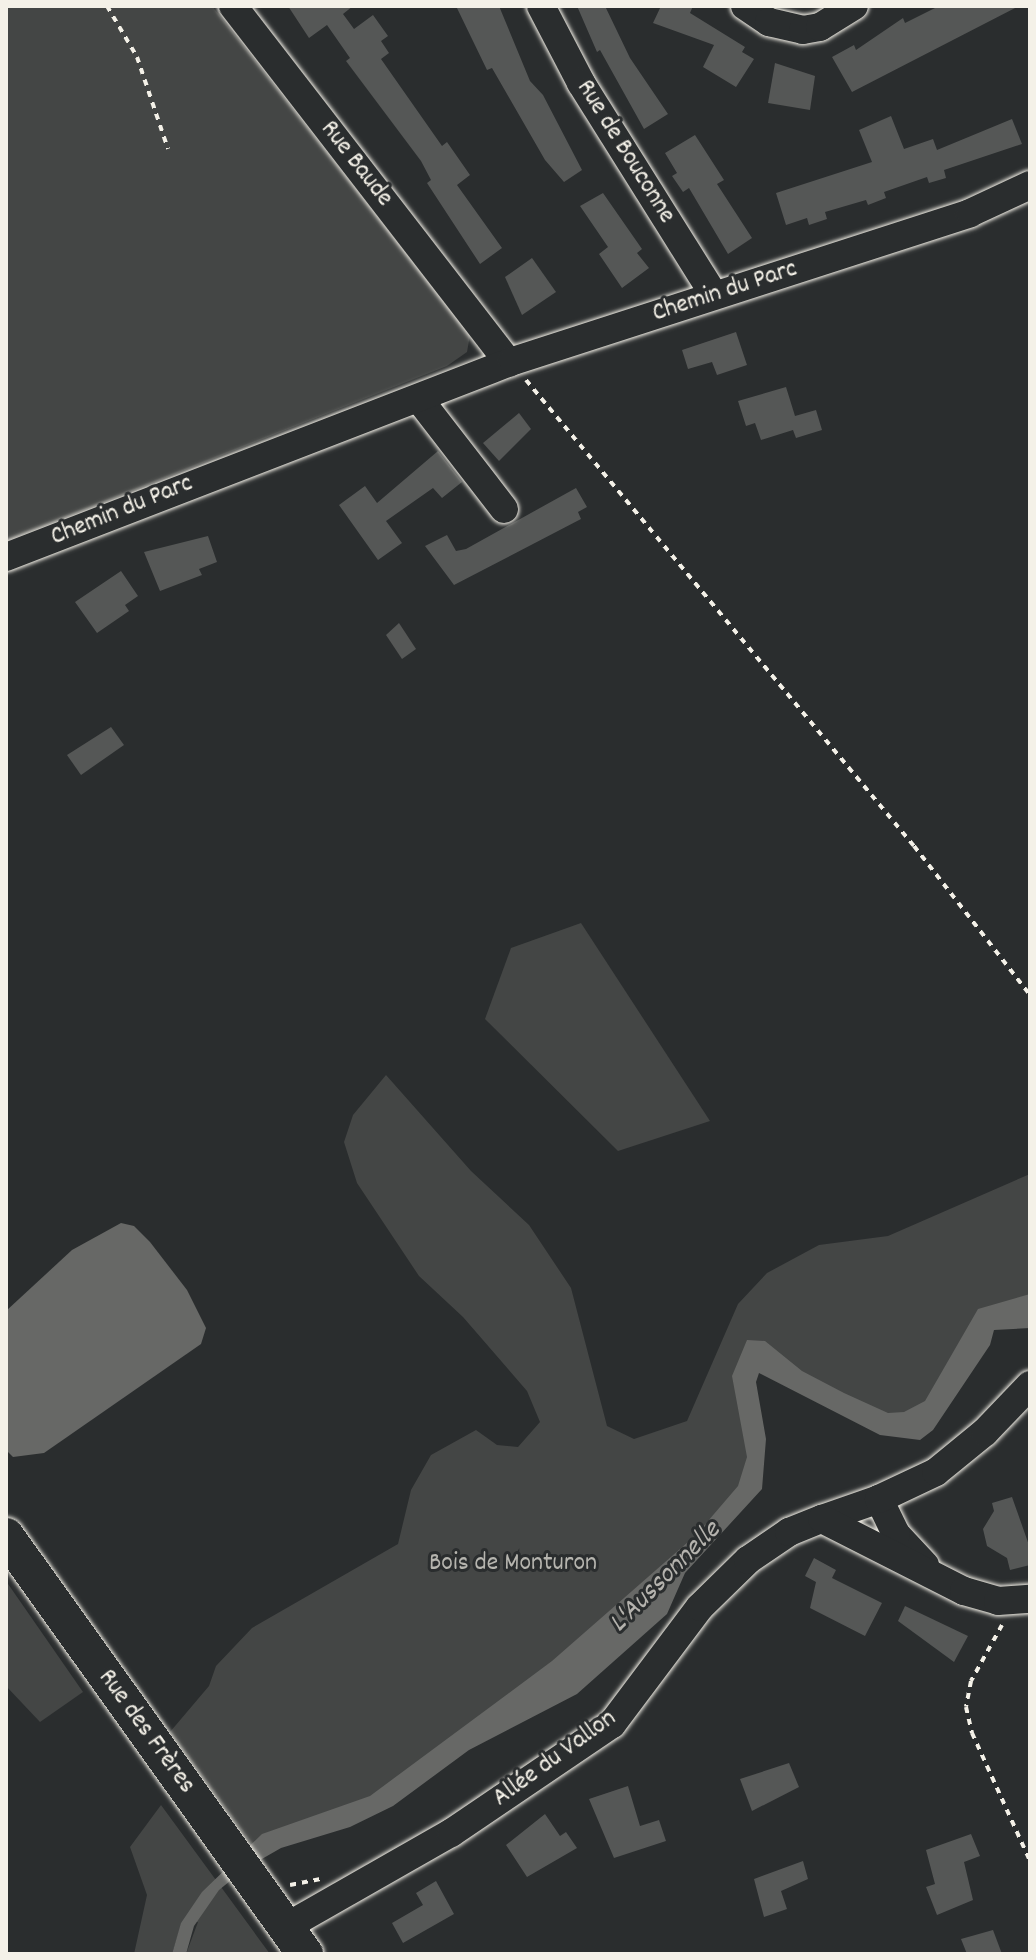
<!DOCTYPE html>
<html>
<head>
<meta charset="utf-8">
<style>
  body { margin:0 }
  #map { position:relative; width:1036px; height:1960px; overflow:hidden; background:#2a2d2e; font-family:Dekko,sans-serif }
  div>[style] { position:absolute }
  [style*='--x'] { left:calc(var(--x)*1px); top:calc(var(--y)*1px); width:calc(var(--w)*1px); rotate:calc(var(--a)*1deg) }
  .green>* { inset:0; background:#444645 }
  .water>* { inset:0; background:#676866 }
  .building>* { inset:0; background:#555756 }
  .path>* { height:4px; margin-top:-2px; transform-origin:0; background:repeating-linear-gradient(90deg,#f4f1e8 0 6px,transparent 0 12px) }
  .roads { filter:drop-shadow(0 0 2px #f4f1e8) drop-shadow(0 0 2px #f4f1e8) }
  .minor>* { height:28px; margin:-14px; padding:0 14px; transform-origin:14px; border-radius:14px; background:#2a2d2e }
  .major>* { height:36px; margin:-18px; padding:0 18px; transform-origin:18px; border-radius:18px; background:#2a2d2e }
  span { translate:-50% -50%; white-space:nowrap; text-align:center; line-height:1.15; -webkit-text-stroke:6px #2a2d2e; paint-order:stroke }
  .street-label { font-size:26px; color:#f4f1e8 }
  .park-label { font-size:26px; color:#b6b5af }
  .water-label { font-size:28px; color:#b5b3ae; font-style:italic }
  .frame { position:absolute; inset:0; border:8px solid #f4f1e8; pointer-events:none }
</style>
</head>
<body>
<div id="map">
  <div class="green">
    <div style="clip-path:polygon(6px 6px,212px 6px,470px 335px,467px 352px,447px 366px,6px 541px)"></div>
    <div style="clip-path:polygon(581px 923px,710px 1121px,618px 1151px,485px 1019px,511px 948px)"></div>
    <div style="clip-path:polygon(386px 1075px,471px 1171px,529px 1225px,571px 1288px,607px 1426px,634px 1439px,687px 1421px,738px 1304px,767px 1273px,819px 1245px,888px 1236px,1030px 1174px,1030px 1311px,979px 1330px,916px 1435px,752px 1350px,759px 1484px,600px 1646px,393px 1793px,256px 1850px,170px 1732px,209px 1686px,216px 1666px,252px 1628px,398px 1544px,411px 1490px,431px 1455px,476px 1430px,497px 1445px,518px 1447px,540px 1422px,527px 1391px,463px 1317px,419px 1276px,357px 1183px,344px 1142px,353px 1115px)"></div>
    <div style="clip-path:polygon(6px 1581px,83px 1692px,40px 1722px,6px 1686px)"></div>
    <div style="clip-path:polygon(161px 1805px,270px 1954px,186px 1954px,198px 1922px,182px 1922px,172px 1954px,134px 1954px,147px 1895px,130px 1847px)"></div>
  </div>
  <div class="water">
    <div style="clip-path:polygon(121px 1223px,134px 1226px,150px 1242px,187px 1290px,206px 1328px,201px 1344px,44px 1453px,13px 1457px,6px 1450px,6px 1311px,72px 1250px)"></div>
    <div style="clip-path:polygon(1030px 1294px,1030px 1328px,994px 1330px,990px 1345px,933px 1430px,920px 1440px,880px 1435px,759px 1373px,756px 1382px,766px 1439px,762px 1489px,685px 1573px,667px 1614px,577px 1694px,469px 1750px,393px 1806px,350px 1827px,281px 1848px,246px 1868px,219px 1890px,194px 1926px,186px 1954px,172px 1954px,181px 1923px,202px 1892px,262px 1834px,370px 1796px,552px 1661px,696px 1535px,738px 1486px,747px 1457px,732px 1376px,747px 1340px,765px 1341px,802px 1371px,844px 1393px,888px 1413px,904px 1412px,925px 1401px,978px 1309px)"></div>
  </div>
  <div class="building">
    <div style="clip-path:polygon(288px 6px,353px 6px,343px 14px,354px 29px,373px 15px,388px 36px,381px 41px,389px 53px,381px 59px,442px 146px,447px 142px,470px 175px,457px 185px,502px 248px,480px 264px,427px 183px,431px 180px,421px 161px,346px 61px,350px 58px,327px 25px,309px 38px)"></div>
    <div style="clip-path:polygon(456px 6px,499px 6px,530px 81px,543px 95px,582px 170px,564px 182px,545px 160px,492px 68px,487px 70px)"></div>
    <div style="clip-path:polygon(577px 6px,605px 6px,630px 58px,668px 114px,644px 129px,600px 50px,597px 52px)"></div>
    <div style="clip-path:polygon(661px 6px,693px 6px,690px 13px,745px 47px,742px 52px,754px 59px,736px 87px,703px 67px,714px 45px,653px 23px)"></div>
    <div style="clip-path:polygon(939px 6px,1019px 6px,852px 92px,832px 57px,854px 45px,856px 50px,903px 18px,905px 23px)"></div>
    <div style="clip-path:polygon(775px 63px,815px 76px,810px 110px,768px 103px)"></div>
    <div style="clip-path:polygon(891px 116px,904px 149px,933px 139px,937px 150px,1012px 119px,1022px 144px,944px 170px,946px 178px,929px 183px,927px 177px,884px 192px,886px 198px,868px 205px,866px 200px,825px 212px,827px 219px,809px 225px,807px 218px,786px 225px,776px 193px,872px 162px,859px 130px)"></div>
    <div style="clip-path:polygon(695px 135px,724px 180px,717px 184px,752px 238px,728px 254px,689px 188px,683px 192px,672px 176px,677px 173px,665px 153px)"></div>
    <div style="clip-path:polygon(603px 193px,642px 249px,637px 253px,649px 268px,622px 288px,599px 254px,608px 247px,580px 206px)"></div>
    <div style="clip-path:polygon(532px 258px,556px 292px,522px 315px,505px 277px)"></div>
    <div style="clip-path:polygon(736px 332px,747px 365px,717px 375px,712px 362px,688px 369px,682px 350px)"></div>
    <div style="clip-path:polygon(786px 387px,795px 416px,816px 410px,822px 430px,796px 438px,793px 430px,761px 440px,755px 423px,746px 426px,738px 401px)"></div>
    <div style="clip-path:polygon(519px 413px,531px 429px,499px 461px,483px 443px)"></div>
    <div style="clip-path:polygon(438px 451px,462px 482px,442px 498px,433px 488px,386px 521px,402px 543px,378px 560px,339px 505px,365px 486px,377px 503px)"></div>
    <div style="clip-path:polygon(576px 488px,587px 507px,578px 512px,581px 519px,454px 585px,425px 546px,447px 535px,456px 551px,466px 549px)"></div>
    <div style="clip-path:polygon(208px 536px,217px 562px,199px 569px,202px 575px,160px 591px,144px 552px)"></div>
    <div style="clip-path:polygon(121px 571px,138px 596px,125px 605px,129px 611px,97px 633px,75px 602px)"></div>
    <div style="clip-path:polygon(399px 623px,416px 649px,402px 659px,386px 635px)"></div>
    <div style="clip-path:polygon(111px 727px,124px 745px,81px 775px,67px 755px)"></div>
    <div style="clip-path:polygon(1012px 1497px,1030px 1548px,1030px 1565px,1010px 1570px,1007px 1558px,987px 1546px,983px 1529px,994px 1511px,992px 1503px)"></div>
    <div style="clip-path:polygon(814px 1558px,836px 1570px,832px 1578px,882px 1603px,865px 1636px,810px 1608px,816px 1582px,805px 1576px)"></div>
    <div style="clip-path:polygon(905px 1606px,968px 1636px,954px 1662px,898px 1621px)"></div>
    <div style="clip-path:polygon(789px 1763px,799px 1787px,752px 1811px,740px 1779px)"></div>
    <div style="clip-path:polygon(628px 1786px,640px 1826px,659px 1820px,666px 1841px,614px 1858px,589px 1799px)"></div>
    <div style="clip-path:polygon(545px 1814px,560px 1836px,566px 1832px,577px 1848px,527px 1877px,506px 1845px)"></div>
    <div style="clip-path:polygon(971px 1834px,980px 1856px,964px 1862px,973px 1900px,937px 1915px,926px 1887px,935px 1884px,926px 1850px)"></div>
    <div style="clip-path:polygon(803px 1861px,808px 1879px,781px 1891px,787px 1909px,764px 1917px,754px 1879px)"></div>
    <div style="clip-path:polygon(436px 1881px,454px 1914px,403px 1943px,392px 1923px,423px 1905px,416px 1893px)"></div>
    <div style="clip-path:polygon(993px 1930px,1002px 1954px,967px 1954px,961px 1939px)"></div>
  </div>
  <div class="path">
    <div style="--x:107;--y:6;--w:59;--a:59.5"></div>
    <div style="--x:137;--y:57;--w:97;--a:71.4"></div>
    <div style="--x:526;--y:380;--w:606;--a:50.22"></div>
    <div style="--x:914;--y:846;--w:189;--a:52.1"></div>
    <div style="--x:1002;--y:1625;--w:64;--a:119"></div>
    <div style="--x:971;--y:1681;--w:26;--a:101"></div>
    <div style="--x:966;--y:1707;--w:27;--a:77"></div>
    <div style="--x:972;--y:1733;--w:141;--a:65.6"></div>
    <div style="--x:290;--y:1885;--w:31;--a:-11"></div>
  </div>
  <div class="roads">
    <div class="minor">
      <div style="--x:233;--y:6;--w:451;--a:52.3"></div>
      <div style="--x:541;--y:6;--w:87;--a:62.5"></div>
      <div style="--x:581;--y:83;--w:250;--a:57.9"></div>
      <div style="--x:745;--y:6;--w:29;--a:34"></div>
      <div style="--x:769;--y:22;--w:35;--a:13"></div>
      <div style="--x:803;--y:30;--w:17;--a:-10"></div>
      <div style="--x:820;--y:27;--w:40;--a:-32"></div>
      <div style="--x:419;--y:399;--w:139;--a:52.3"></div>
      <div style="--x:6;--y:557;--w:544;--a:-21.14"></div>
      <div style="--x:513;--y:361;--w:480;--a:-17.9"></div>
      <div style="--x:970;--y:213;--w:66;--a:-25"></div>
      <div style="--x:822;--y:1519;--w:60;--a:-19.3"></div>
      <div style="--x:925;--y:1565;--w:42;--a:-133.1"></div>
      <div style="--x:896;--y:1534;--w:39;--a:-116"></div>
      <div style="--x:879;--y:1499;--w:63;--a:-25.3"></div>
      <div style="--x:936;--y:1472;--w:63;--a:-39.2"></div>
      <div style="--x:985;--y:1432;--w:65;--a:-46.2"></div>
      <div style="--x:286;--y:1927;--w:190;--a:-29.7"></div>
      <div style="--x:451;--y:1833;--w:194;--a:-34.1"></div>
      <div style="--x:612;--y:1724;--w:146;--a:-53.1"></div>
      <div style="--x:700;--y:1607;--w:67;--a:-44.4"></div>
      <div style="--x:748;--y:1560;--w:50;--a:-34.3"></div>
      <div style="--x:789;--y:1532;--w:35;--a:-22"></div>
      <div style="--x:822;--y:1519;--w:159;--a:26.9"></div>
      <div style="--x:964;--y:1591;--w:35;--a:16"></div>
      <div style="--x:998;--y:1601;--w:32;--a:-4"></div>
    </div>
    <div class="major">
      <div style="--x:6;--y:1536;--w:514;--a:54.42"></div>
    </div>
  </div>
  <div class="street-label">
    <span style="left:625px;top:152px;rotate:58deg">Rue de Bouconne</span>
    <span style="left:356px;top:164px;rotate:52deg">Rue Baude</span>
    <span style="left:725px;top:292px;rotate:-18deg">Chemin du Parc</span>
    <span style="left:122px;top:511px;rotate:-22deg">Chemin du Parc</span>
    <span style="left:146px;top:1732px;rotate:54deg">Rue des Frères</span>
    <span style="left:555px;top:1759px;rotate:-36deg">Allée du Vallon</span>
  </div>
  <div class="park-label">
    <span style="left:513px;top:1564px">Bois de Monturon</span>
  </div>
  <div class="water-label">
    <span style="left:666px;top:1578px;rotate:-45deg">L'Aussonnelle</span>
  </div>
  <div class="frame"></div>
</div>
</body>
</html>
